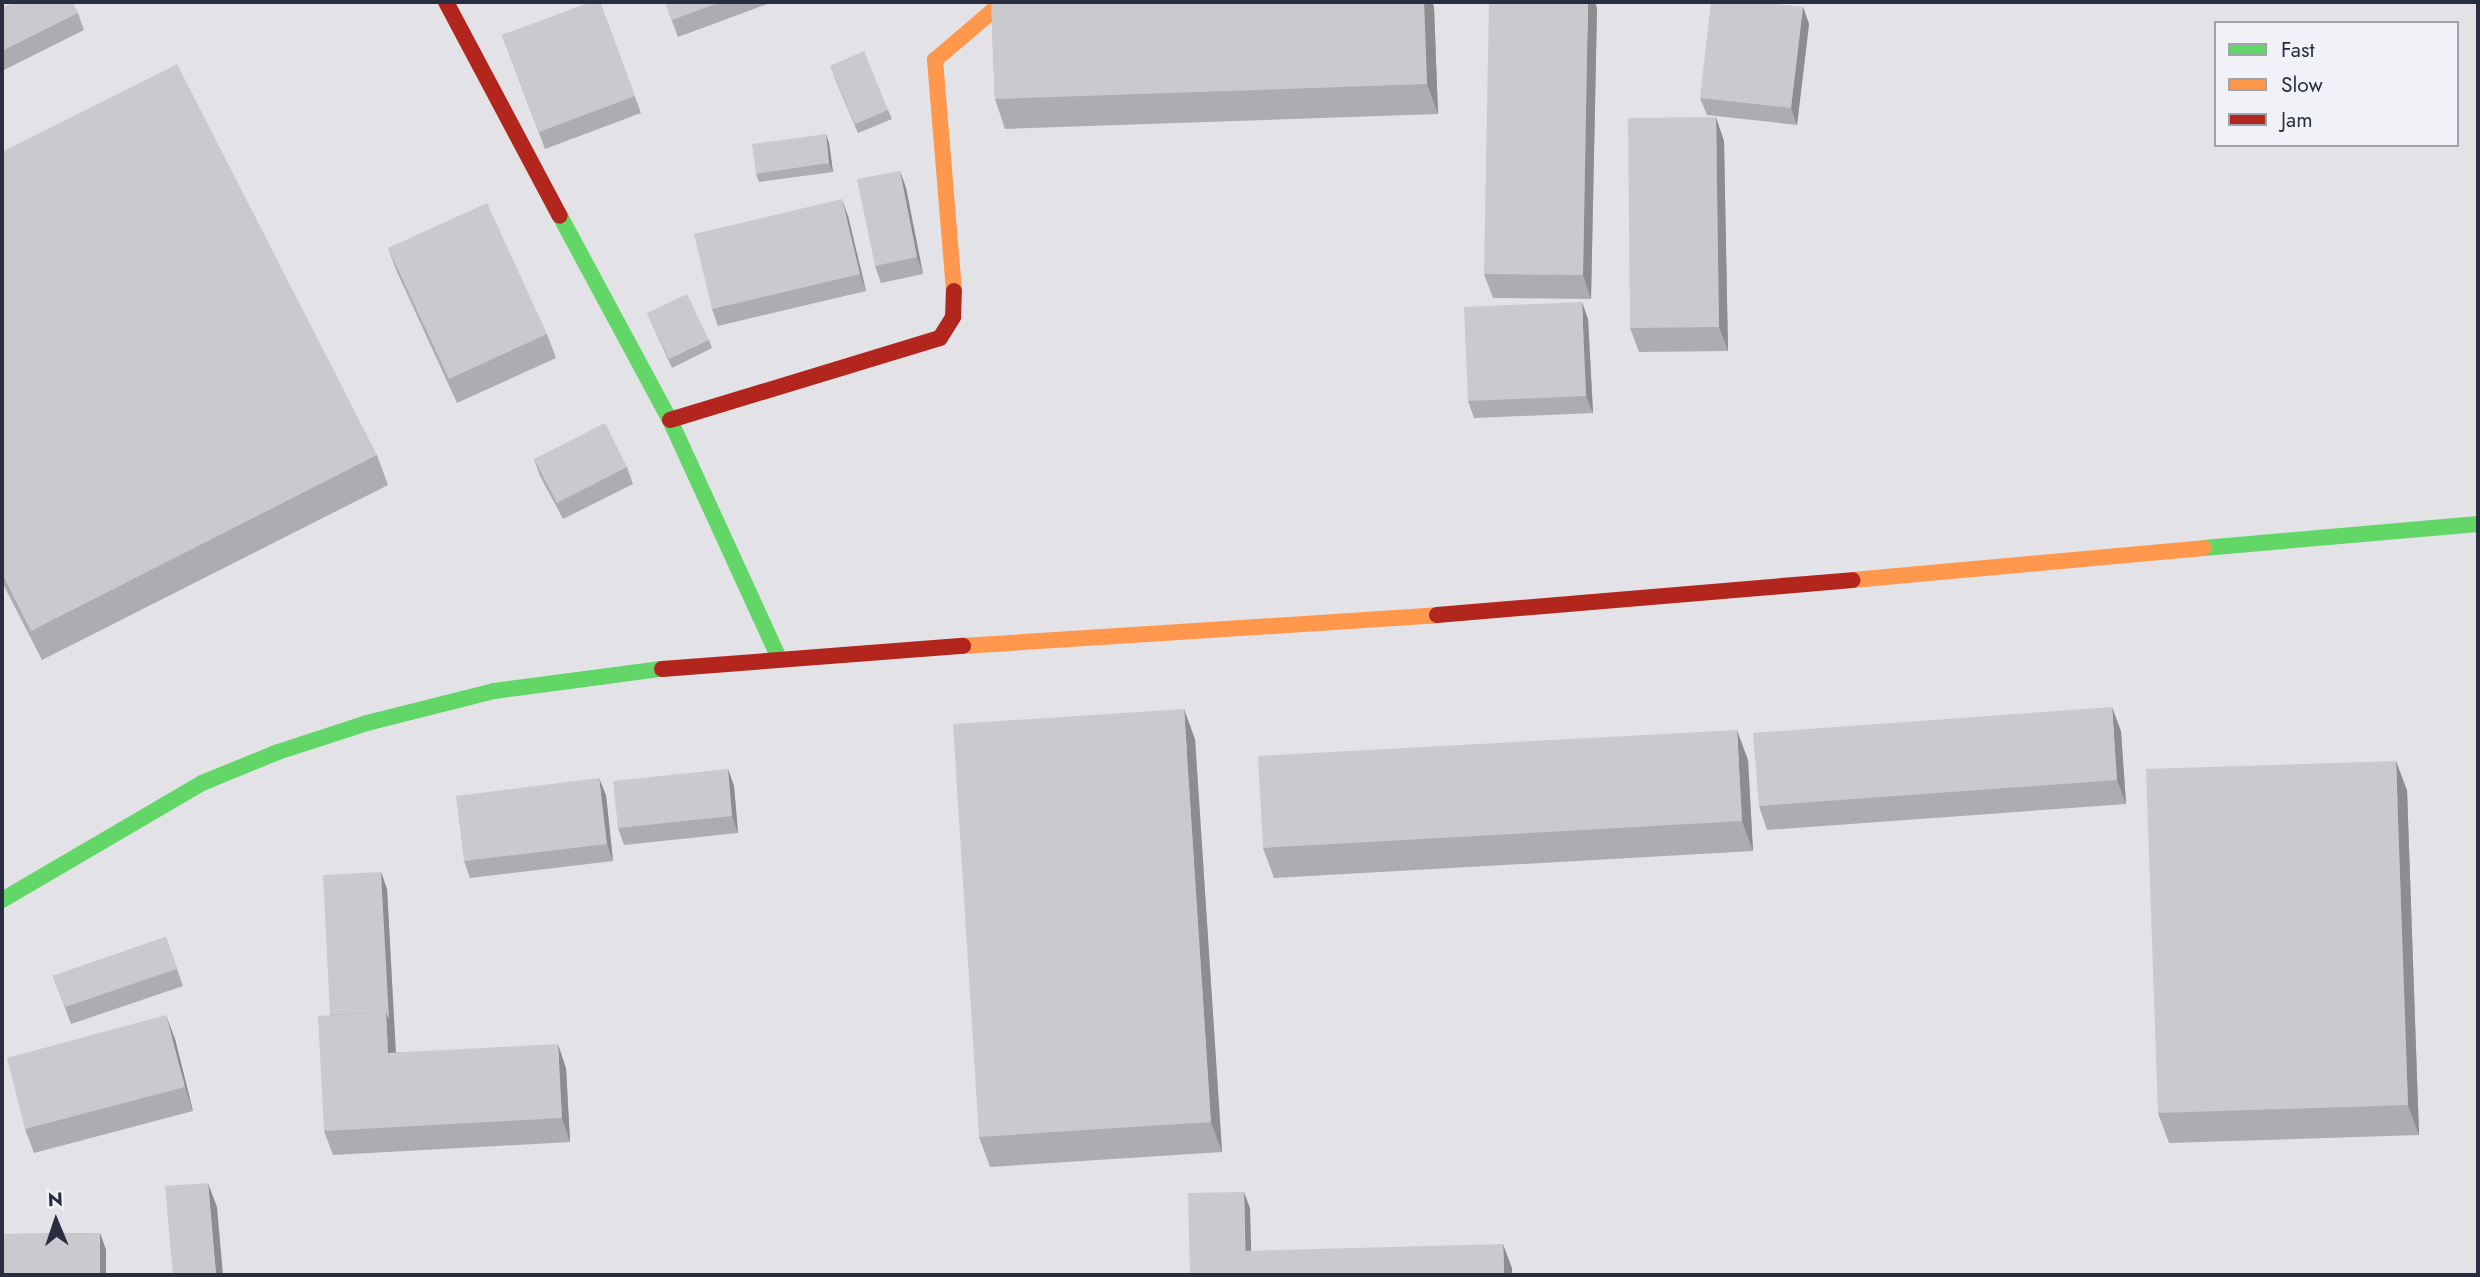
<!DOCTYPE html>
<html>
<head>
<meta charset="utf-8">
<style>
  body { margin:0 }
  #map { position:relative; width:2480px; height:1277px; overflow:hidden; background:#e3e3e7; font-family:Jost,sans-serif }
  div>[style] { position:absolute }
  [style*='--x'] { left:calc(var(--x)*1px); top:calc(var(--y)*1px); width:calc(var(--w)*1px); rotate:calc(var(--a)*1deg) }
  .fast>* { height:16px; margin:-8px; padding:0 8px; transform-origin:8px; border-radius:8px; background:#63d668 }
  .slow>* { height:16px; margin:-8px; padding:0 8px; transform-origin:8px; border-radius:8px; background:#ff974d }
  .jam>* { height:16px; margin:-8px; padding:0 8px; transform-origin:8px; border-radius:8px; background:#b3261e }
  .wall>* { inset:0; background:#adadb1 }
  .shaded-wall>* { inset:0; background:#8d8d90 }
  .building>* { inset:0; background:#c9c9ce }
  span { translate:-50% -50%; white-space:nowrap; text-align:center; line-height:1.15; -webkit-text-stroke:5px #f0f2f7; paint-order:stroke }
  .frame { position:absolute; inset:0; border:4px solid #292d41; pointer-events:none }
  .legend { position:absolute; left:2214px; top:21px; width:245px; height:126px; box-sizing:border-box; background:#f0f2f7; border:2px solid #a0a3ae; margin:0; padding:9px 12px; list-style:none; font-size:21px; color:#292d41 }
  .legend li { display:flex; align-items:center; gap:14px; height:35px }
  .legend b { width:35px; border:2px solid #a0a3ae }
  .north { position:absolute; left:21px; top:1186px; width:70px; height:70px; -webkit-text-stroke:5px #f0f2f7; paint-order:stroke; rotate:358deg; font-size:19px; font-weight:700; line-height:28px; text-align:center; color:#292d41 }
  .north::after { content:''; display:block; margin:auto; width:24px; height:32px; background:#292d41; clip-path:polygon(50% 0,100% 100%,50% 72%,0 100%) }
</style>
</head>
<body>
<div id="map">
  <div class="fast">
    <div style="--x:560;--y:216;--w:232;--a:61.7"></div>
    <div style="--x:670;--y:420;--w:262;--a:65.4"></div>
    <div style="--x:2204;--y:548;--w:275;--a:-5"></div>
    <div style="--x:2;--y:900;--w:232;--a:-30.3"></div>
    <div style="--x:202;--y:783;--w:82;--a:-22.2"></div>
    <div style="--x:278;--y:752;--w:94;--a:-18"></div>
    <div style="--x:367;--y:723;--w:131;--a:-14.1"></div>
    <div style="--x:494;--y:691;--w:169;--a:-7.5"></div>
  </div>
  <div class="slow">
    <div style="--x:954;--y:291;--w:232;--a:-94.7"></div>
    <div style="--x:935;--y:60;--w:89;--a:-40.5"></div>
    <div style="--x:1853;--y:580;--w:352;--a:-5.2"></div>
    <div style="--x:963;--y:646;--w:475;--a:-3.7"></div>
  </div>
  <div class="jam">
    <div style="--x:446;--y:2;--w:242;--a:62"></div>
    <div style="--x:670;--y:420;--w:282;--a:-16.9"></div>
    <div style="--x:940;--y:338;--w:25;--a:-58"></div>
    <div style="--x:953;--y:317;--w:26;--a:-88"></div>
    <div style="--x:1437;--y:615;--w:417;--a:-4.8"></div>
    <div style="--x:662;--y:669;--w:302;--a:-4.4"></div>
  </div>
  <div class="wall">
    <div style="clip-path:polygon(600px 2px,641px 113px,545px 149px,502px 35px)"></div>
    <div style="clip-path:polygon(665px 2px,773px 2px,678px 37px)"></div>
    <div style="clip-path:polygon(991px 2px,1432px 2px,1434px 7px,1438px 114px,1005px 129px,995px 99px)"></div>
    <div style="clip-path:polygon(1803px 7px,1809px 24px,1797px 125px,1707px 115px,1700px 98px)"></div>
    <div style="clip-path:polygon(2px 8px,78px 13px,84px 30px,2px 71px)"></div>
    <div style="clip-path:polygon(1597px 8px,1591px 299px,1493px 298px,1484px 274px)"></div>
    <div style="clip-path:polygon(833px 74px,888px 110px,892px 119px,858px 133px)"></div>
    <div style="clip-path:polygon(826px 134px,829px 143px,833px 172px,759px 182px,756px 174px)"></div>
    <div style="clip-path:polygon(1724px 141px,1728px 351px,1639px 352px,1630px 328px)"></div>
    <div style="clip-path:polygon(2px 152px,377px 455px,388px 485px,42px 660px,2px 582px)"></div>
    <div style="clip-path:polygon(900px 171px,906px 188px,923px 274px,881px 283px,875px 266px)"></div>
    <div style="clip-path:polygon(848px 216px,866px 291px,718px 326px,712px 309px)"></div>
    <div style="clip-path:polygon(388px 248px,547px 334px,556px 358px,457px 403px,397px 272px)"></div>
    <div style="clip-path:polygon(647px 313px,709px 340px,712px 348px,672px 368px)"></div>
    <div style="clip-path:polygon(1588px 319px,1593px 413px,1474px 418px,1468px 401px)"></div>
    <div style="clip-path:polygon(534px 459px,627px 467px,633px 484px,563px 519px,540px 476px)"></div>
    <div style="clip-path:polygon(2121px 731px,2126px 804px,1767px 830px,1759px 806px)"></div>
    <div style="clip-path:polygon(1195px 739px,1222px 1152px,990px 1167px,979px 1137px)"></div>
    <div style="clip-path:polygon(1748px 760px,1753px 851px,1274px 878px,1263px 848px)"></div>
    <div style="clip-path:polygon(728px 769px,734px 786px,738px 833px,624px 845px,618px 828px)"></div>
    <div style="clip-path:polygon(2407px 790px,2419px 1135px,2169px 1143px,2158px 1113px)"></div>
    <div style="clip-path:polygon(606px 795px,613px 861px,470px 878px,464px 861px)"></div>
    <div style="clip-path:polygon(381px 872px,387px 889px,396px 1052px,566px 1068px,570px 1142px,333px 1155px,324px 1131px,330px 1015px)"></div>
    <div style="clip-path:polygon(166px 937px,183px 986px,71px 1024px,53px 976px)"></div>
    <div style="clip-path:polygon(175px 1039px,193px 1111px,34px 1153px,25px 1129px)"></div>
    <div style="clip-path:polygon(100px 1233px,106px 1250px,106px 1275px,2px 1275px,2px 1234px)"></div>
  </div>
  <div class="shaded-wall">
    <div style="clip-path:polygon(1424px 2px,1432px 2px,1434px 7px,1438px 114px,1427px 84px)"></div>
    <div style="clip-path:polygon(1588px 2px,1595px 2px,1597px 8px,1591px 299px,1583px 275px)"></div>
    <div style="clip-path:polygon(1803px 7px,1809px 24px,1797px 125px,1791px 108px)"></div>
    <div style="clip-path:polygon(1716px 117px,1724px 141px,1728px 351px,1719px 327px)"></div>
    <div style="clip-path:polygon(826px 134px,829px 143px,833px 172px,829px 163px)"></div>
    <div style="clip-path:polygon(900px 171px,906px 188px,923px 274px,917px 257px)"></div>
    <div style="clip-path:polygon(842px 199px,848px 216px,866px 291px,860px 274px)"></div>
    <div style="clip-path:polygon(1582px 302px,1588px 319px,1593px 413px,1586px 396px)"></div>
    <div style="clip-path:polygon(2112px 707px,2121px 731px,2126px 804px,2117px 780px)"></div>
    <div style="clip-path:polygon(1184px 709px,1195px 739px,1222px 1152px,1211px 1122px)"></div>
    <div style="clip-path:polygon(1737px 730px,1748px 760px,1753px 851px,1742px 821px)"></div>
    <div style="clip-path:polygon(2396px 761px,2407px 790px,2419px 1135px,2408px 1105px)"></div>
    <div style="clip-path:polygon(728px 769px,734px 786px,738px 833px,732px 816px)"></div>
    <div style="clip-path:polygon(599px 778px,606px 795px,613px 861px,607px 844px)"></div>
    <div style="clip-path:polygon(381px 872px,387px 889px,397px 1077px,388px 1053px)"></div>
    <div style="clip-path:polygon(166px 1015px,175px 1039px,193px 1111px,185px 1087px)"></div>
    <div style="clip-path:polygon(558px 1044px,566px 1068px,570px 1142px,562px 1118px)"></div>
    <div style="clip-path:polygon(208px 1183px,217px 1207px,223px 1275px,216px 1275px)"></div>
    <div style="clip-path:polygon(1244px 1192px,1250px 1208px,1252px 1275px,1246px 1275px)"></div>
    <div style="clip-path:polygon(100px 1233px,106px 1250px,106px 1275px,101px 1275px,100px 1274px)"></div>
    <div style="clip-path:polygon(1503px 1244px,1512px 1268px,1512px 1275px,1504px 1275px)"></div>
  </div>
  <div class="building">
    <div style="clip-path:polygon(15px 2px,72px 2px,78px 13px,2px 51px,2px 8px)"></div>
    <div style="clip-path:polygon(591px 2px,600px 2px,635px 96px,539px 132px,502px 35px)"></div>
    <div style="clip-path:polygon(665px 2px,721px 2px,672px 20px)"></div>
    <div style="clip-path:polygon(991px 2px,1424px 2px,1427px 84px,995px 99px)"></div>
    <div style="clip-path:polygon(1489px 2px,1588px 2px,1583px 275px,1484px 274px)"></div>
    <div style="clip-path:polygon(1711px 2px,1758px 2px,1803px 7px,1791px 108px,1700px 98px)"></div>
    <div style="clip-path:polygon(864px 51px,888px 110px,855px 124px,830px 66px)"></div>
    <div style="clip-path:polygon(177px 64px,377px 455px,31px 631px,2px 573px,2px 152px)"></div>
    <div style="clip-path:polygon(1716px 117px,1719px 327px,1630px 328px,1628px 118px)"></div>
    <div style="clip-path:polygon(826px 134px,829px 163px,756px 174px,752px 144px)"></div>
    <div style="clip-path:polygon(900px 171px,917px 257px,875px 266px,857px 179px)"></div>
    <div style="clip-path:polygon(842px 199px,860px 274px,712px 309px,694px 234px)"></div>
    <div style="clip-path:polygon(487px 203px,547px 334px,449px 379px,388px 248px)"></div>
    <div style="clip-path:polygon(687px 294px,709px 340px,669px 359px,647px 313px)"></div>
    <div style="clip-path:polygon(1582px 302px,1586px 396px,1468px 401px,1464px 307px)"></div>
    <div style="clip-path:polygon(605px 423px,627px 467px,557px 503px,534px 459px)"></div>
    <div style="clip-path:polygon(2112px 707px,2117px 780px,1759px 806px,1753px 733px)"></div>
    <div style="clip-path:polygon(1184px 709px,1211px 1122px,979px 1137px,953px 724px)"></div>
    <div style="clip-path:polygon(1737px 730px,1742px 821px,1263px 848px,1258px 756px)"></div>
    <div style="clip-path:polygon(2396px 761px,2408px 1105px,2158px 1113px,2146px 769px)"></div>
    <div style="clip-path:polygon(728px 769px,732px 816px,618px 828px,613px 781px)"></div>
    <div style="clip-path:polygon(599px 778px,607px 844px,464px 861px,456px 796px)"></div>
    <div style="clip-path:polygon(381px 872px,389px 1019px,386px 1012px,330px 1015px,323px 875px)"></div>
    <div style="clip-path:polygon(166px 937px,177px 969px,65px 1007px,53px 976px)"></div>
    <div style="clip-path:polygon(386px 1012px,388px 1053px,558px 1044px,562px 1118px,324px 1131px,318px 1016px)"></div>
    <div style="clip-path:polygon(166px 1015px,185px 1087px,25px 1129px,7px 1058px)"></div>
    <div style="clip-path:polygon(208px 1183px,216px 1275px,173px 1275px,165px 1186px)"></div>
    <div style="clip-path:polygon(1244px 1192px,1245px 1251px,1243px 1251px,1243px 1275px,1190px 1275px,1188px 1193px)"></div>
    <div style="clip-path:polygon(100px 1233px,100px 1274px,2px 1275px,2px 1234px)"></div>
    <div style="clip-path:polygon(1503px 1244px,1504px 1275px,1243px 1275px,1243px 1251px)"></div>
  </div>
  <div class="frame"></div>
  <ul class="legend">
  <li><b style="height:9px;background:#63d668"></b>Fast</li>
  <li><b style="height:9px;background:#ff974d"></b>Slow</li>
  <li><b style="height:9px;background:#b3261e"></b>Jam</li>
  </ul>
  <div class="north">N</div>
</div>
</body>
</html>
